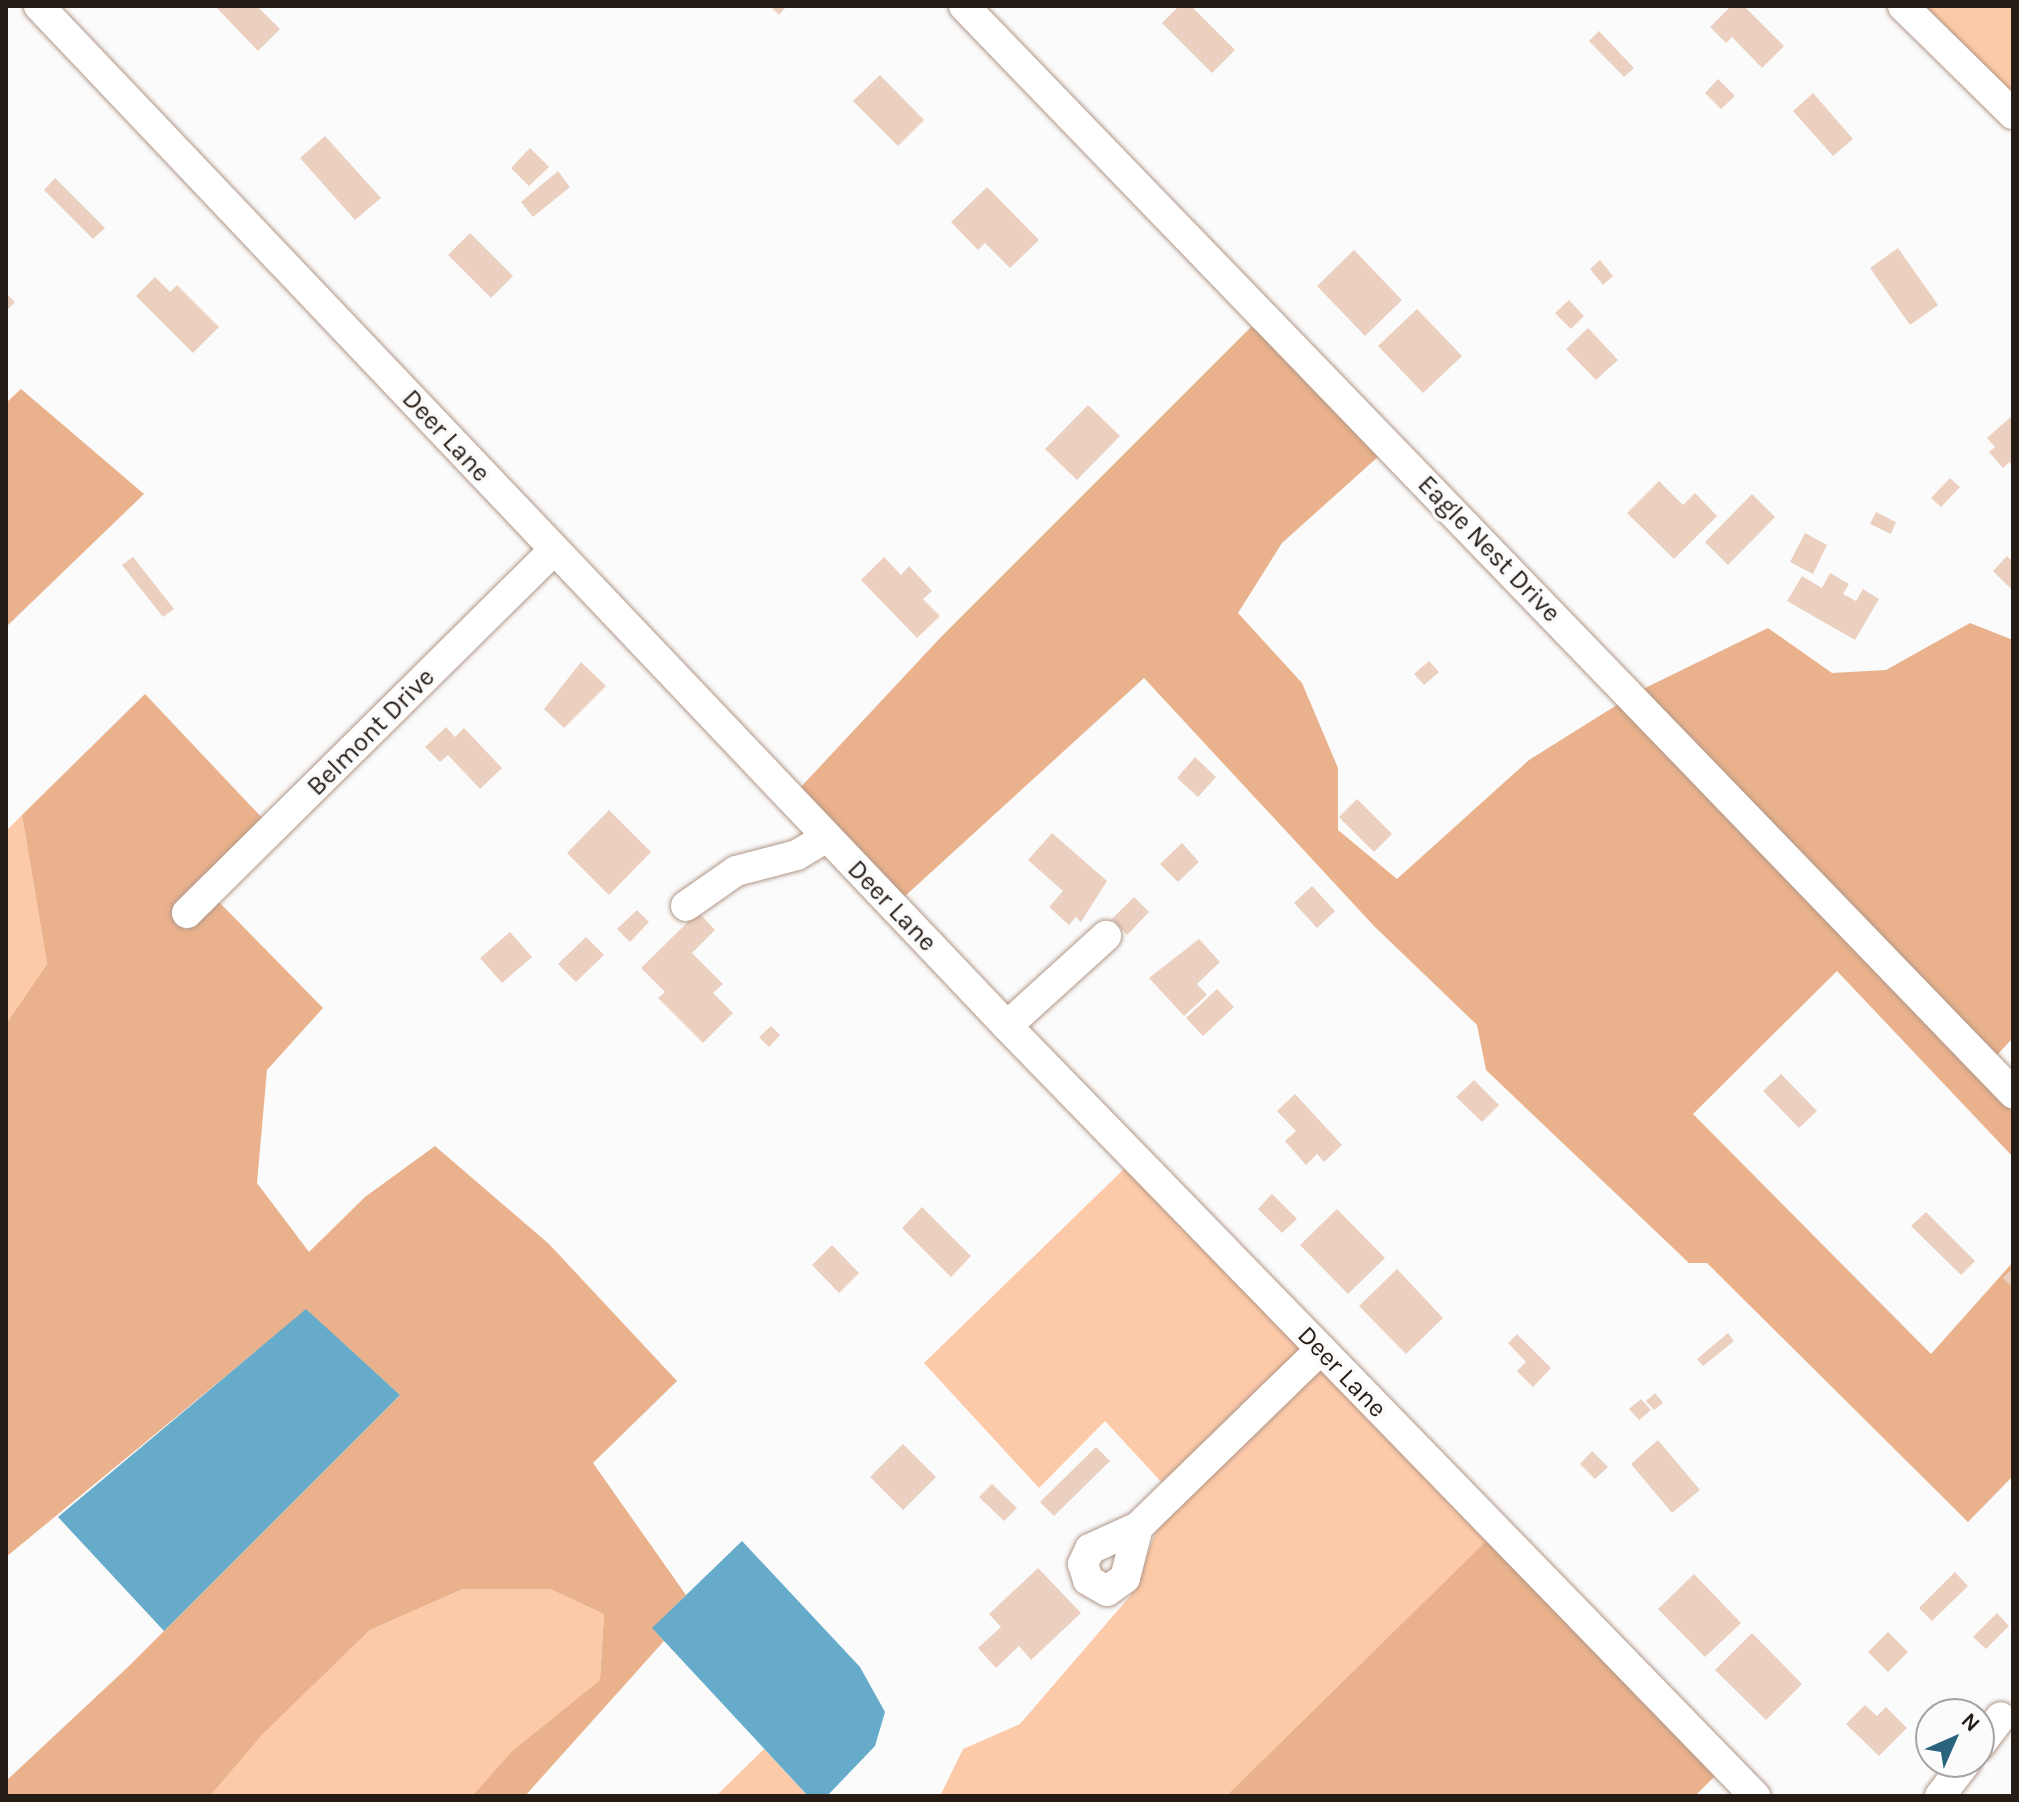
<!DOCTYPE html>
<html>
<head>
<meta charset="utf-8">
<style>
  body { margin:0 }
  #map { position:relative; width:2019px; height:1802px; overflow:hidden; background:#fbfbfb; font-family:Karla,sans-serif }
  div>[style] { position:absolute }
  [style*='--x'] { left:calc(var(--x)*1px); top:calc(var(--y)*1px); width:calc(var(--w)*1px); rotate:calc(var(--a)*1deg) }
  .green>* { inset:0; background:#fdcaa9 }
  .forest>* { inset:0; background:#e9b18c }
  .water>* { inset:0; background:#67abca }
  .building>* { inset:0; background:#ebd0c0 }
  .roads { filter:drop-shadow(0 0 2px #b09787) drop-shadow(0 0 2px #b09787) }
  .minor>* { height:30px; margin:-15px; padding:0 15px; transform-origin:15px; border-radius:15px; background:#fff }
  span { translate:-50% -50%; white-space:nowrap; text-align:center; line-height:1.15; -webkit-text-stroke:7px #fbfbfb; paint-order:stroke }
  .street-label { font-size:26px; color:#261c16 }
  .frame { position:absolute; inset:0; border:8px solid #261c16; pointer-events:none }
  .north { position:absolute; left:1915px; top:1698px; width:80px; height:80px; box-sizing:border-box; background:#fbfbfb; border:2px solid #a6a29f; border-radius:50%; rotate:45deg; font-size:22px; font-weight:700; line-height:32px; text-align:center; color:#261c16 }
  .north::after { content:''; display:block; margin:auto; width:28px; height:36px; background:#29637c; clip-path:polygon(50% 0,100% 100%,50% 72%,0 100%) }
</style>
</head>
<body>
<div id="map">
  <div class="green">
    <div style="clip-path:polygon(1922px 6px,2013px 6px,2013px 90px,2010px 93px)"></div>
    <div style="clip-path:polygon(22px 815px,47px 964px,6px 1024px,6px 831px)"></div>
    <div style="clip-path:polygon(1126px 1167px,1304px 1350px,1164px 1485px,1105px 1421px,1039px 1488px,924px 1363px)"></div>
    <div style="clip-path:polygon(1320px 1366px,1486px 1541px,1226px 1796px,940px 1796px,963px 1749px,1020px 1724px,1131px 1595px,1159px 1524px)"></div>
    <div style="clip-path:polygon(463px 1589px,550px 1589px,604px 1614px,600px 1680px,512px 1751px,472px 1796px,210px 1796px,263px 1734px,370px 1630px)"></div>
    <div style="clip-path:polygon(764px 1749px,808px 1796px,716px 1796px)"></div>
  </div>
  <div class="forest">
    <div style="clip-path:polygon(1254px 324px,1380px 455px,1282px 543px,1238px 613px,1302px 683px,1338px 768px,1338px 830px,1397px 879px,1529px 760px,1620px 703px,2013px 1112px,2013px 1157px,1837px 971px,1693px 1114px,1931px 1354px,2013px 1262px,2013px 1476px,1968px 1522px,1707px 1263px,1689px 1263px,1486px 1070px,1477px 1025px,1374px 926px,1144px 678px,904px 897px,799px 789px,941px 637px)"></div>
    <div style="clip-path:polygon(21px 389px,144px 494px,6px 627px,6px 403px)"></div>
    <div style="clip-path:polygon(1970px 623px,2013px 640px,2013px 1038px,1996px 1056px,1643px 689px,1768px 628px,1832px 673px,1886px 670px)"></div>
    <div style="clip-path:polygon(145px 694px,265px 821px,171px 915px,186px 930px,217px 900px,323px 1008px,267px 1070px,257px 1183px,309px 1252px,365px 1197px,435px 1146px,549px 1244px,677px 1381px,593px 1463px,686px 1595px,653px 1628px,664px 1641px,525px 1796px,472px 1796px,512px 1751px,600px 1680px,604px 1614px,550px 1589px,463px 1589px,370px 1630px,263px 1734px,210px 1796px,6px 1796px,6px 1781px,129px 1666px,400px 1395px,306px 1310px,6px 1557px,6px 1024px,47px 964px,22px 815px)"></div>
    <div style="clip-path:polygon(1486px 1541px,1716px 1775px,1695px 1796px,1226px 1796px)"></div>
  </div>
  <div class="water">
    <div style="clip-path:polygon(306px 1309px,400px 1395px,164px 1631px,58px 1517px)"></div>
    <div style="clip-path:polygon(742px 1541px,860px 1667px,885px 1712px,875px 1746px,827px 1796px,808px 1796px,652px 1628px)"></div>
  </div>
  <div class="building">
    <div style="clip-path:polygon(215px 6px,257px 6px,280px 29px,258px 51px)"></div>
    <div style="clip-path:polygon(770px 6px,787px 6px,779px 15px)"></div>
    <div style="clip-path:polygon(1179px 6px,1191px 6px,1235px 50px,1212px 73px,1162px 23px)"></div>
    <div style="clip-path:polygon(1731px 6px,1744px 6px,1784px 46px,1762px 68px,1732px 37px,1726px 43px,1710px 27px)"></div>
    <div style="clip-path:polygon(1599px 31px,1634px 68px,1624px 77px,1589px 41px)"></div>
    <div style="clip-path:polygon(880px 75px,924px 120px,898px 146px,853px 101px)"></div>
    <div style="clip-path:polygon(1718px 79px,1735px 96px,1721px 109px,1705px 93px)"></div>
    <div style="clip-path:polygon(1813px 93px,1853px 139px,1833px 156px,1793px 111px)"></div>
    <div style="clip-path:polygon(325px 136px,381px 198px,355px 220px,300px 158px)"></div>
    <div style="clip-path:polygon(530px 148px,549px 167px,529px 186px,511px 168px)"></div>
    <div style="clip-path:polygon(558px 171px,570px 187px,533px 217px,521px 202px)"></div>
    <div style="clip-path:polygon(55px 178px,105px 228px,93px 239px,44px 190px)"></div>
    <div style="clip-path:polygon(987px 187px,1039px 240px,1010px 268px,985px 243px,978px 250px,951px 222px)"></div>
    <div style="clip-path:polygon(470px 233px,513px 276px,491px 298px,448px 255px)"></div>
    <div style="clip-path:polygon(1898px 248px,1938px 305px,1910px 325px,1870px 268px)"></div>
    <div style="clip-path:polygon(1354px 250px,1402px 300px,1365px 336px,1317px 286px)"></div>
    <div style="clip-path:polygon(1600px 260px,1613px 276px,1603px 285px,1590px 269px)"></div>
    <div style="clip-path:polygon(155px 277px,170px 292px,177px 285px,219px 327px,193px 353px,136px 296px)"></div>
    <div style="clip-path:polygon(6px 293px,15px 302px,6px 311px)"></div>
    <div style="clip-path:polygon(1569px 300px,1584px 316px,1571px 329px,1555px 313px)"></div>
    <div style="clip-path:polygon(1417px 309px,1462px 356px,1423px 393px,1378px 346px)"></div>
    <div style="clip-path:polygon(1588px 328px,1618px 360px,1596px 380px,1566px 349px)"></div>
    <div style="clip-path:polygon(1088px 405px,1120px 436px,1077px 480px,1045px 449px)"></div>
    <div style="clip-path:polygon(2013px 415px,2013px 467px,2009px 462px,2003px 468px,1989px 452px,1995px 447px,1987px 438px)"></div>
    <div style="clip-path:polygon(1950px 478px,1960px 487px,1941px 507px,1931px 498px)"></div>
    <div style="clip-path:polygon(1659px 481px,1683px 505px,1695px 493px,1717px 516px,1674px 559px,1627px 513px)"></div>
    <div style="clip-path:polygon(1752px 494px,1775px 517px,1728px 565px,1705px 542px)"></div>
    <div style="clip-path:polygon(1876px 512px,1896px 522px,1891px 534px,1870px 524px)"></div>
    <div style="clip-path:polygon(1805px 533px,1827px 545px,1813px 574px,1790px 562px)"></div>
    <div style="clip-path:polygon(2007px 556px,2013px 562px,2013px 591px,1993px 571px)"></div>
    <div style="clip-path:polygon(133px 557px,174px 609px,163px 617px,122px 565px)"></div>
    <div style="clip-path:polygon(884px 557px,901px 575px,909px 566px,932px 591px,923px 599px,940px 616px,917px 638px,861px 580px)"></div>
    <div style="clip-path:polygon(1830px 573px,1849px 584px,1843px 594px,1856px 601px,1863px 589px,1879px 599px,1855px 640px,1787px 601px,1802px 576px,1822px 588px)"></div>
    <div style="clip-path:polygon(1429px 661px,1439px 672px,1424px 685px,1414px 674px)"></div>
    <div style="clip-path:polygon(581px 662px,606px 686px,564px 728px,544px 709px)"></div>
    <div style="clip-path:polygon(446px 727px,455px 737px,464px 728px,502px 768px,480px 789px,448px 755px,440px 762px,425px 747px)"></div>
    <div style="clip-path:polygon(1195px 757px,1216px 777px,1198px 797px,1177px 778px)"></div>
    <div style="clip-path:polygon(1357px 799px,1392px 834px,1374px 852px,1339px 817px)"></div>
    <div style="clip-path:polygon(609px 810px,651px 852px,609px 895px,567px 853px)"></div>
    <div style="clip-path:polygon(1052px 833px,1107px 881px,1081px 922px,1076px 917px,1069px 925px,1049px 907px,1063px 891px,1028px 860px)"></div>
    <div style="clip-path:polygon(1182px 843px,1199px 862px,1178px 882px,1160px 864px)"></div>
    <div style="clip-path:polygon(1312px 886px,1335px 911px,1317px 928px,1294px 903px)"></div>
    <div style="clip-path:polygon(1134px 897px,1149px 912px,1127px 935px,1112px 919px)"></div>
    <div style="clip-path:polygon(637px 910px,649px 922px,630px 942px,617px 929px)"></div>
    <div style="clip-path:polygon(698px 912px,715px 930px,692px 953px,723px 984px,713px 993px,733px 1013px,703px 1043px,658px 998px,665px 992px,641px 968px)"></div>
    <div style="clip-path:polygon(510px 932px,532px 957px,502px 983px,480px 958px)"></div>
    <div style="clip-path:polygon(586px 937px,604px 955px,576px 982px,558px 964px)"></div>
    <div style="clip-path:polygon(1199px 939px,1220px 962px,1197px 984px,1207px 995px,1184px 1016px,1149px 978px)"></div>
    <div style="clip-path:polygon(1217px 989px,1234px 1007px,1203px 1036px,1186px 1018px)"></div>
    <div style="clip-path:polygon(771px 1026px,780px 1035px,769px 1047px,759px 1037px)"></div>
    <div style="clip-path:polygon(1781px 1074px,1817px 1111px,1799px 1128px,1763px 1091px)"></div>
    <div style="clip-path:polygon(1474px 1080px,1499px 1105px,1482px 1122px,1456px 1097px)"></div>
    <div style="clip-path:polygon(1295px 1094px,1342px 1145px,1324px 1162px,1317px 1154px,1306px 1165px,1285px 1141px,1296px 1131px,1277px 1111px)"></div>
    <div style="clip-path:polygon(1272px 1194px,1297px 1219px,1282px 1233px,1258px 1209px)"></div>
    <div style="clip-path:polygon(922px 1207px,971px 1256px,951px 1277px,902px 1228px)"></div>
    <div style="clip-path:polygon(1337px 1209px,1385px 1258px,1348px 1294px,1300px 1245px)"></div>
    <div style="clip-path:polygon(1926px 1212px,1975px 1261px,1961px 1275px,1911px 1226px)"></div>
    <div style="clip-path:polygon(832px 1245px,859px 1273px,839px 1293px,812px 1265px)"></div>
    <div style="clip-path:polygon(2013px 1268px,2013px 1288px,2003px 1278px)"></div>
    <div style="clip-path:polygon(1397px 1269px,1443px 1318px,1406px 1354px,1359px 1306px)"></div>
    <div style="clip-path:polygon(1728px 1333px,1734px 1341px,1703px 1366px,1697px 1359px)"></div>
    <div style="clip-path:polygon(1517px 1334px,1551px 1368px,1533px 1387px,1517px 1371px,1526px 1362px,1508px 1343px)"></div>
    <div style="clip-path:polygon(1655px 1393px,1663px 1403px,1654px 1410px,1646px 1401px)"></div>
    <div style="clip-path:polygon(1641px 1399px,1651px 1410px,1639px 1420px,1629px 1409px)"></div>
    <div style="clip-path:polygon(1658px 1440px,1700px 1490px,1672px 1513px,1631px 1464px)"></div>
    <div style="clip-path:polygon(903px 1444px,936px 1477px,903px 1510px,870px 1477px)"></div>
    <div style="clip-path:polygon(1096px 1447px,1110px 1461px,1054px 1516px,1040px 1502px)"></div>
    <div style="clip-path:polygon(1592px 1451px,1608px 1467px,1595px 1479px,1580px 1464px)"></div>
    <div style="clip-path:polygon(992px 1484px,1017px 1508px,1004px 1521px,979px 1497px)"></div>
    <div style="clip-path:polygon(1038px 1568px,1081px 1613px,1031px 1660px,1019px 1646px,996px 1668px,978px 1648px,1001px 1627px,989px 1614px)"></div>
    <div style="clip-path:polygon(1955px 1572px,1968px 1586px,1932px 1621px,1919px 1608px)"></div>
    <div style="clip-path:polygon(1694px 1574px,1741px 1623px,1705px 1657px,1658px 1609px)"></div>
    <div style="clip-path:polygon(1997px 1613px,2009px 1626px,1986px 1649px,1973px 1637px)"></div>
    <div style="clip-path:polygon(1888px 1632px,1908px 1652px,1888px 1672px,1868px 1652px)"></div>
    <div style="clip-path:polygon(1752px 1633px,1802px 1684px,1766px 1720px,1715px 1670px)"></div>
    <div style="clip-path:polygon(1865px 1705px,1877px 1716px,1886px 1707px,1907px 1728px,1879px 1756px,1846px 1724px)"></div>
  </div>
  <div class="roads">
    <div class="minor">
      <div style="--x:39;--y:6;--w:1406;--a:46.5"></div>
      <div style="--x:1007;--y:1026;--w:1074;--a:45.83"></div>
      <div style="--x:964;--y:6;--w:1511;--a:46.02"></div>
      <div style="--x:1903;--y:6;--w:154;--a:44.5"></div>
      <div style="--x:686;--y:906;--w:61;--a:-35"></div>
      <div style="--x:736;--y:871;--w:63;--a:-14.7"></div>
      <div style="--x:797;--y:855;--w:35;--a:-31"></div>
      <div style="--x:187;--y:913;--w:516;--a:-44.69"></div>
      <div style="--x:1007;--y:1026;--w:134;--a:-42.3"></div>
      <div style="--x:1138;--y:1527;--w:53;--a:104.3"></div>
      <div style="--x:1125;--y:1578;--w:22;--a:144"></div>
      <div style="--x:1107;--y:1591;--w:22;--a:-150"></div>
      <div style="--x:1088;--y:1580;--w:17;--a:-107"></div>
      <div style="--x:1083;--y:1564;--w:17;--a:-65"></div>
      <div style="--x:1090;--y:1549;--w:53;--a:-24.6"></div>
      <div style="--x:1138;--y:1527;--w:255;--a:-44.2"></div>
      <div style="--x:1979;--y:1746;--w:36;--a:-53"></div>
      <div style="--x:1940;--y:1796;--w:43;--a:-52.6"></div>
    </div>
  </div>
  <div class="street-label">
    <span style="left:446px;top:436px;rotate:47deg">Deer Lane</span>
    <span style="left:1489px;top:549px;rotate:46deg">Eagle Nest Drive</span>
    <span style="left:371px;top:732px;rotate:-45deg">Belmont Drive</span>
    <span style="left:892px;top:906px;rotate:46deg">Deer Lane</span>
    <span style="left:1342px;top:1372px;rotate:46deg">Deer Lane</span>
  </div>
  <div class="frame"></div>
  <div class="north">N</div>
</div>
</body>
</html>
